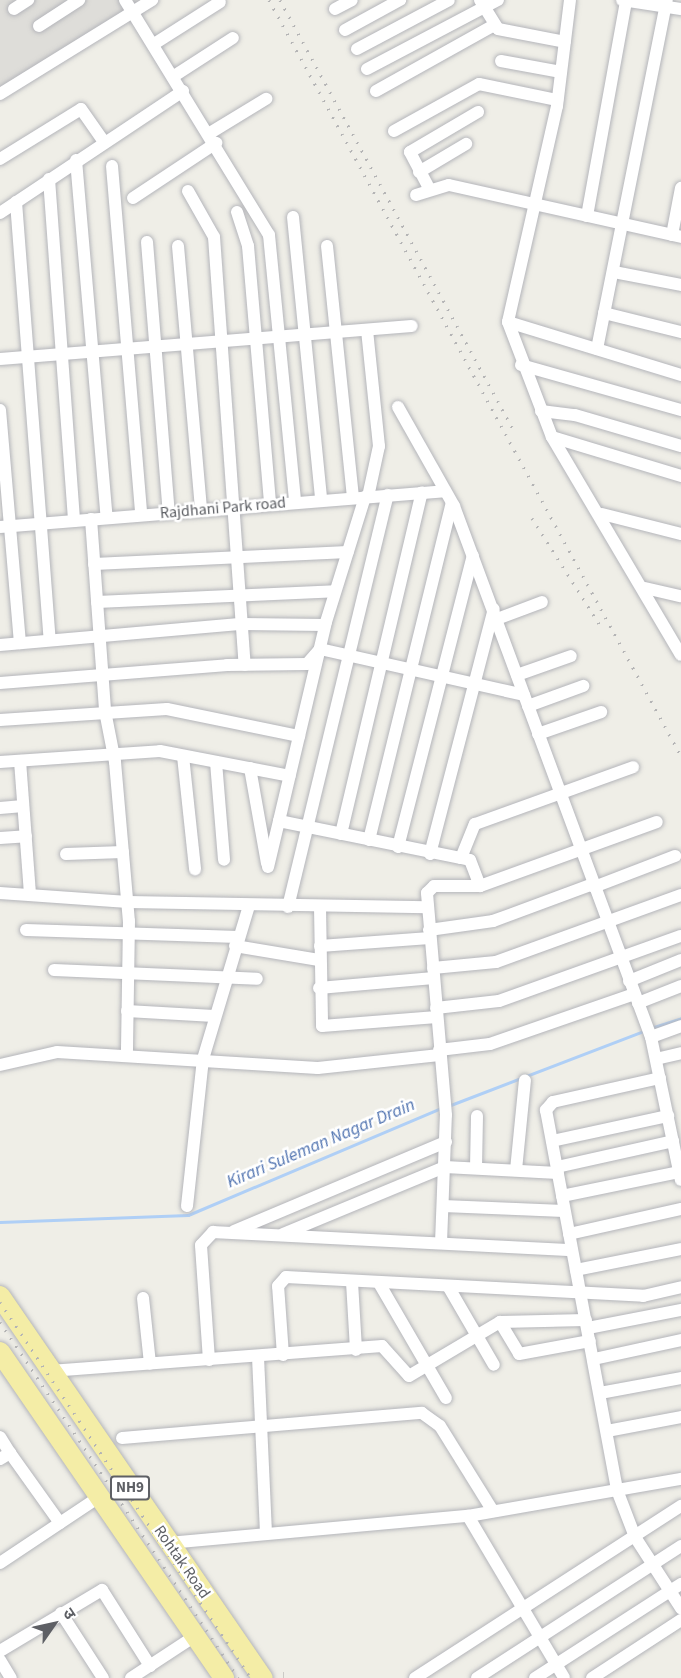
<!DOCTYPE html>
<html>
<head>
<meta charset="utf-8">
<style>
  body { margin:0 }
  #map { position:relative; width:681px; height:1678px; overflow:hidden; background:#efeee7; font-family:"Source Sans 3","Noto Sans Devanagari",sans-serif }
  div>[style] { position:absolute }
  [style*='--x'] { left:calc(var(--x)*1px); top:calc(var(--y)*1px); width:calc(var(--w)*1px); rotate:calc(var(--a)*1deg) }
  .industrial>* { inset:0; background:#deddd9 }
  .stream>* { height:3px; margin:-1.5px; padding:0 1.5px; transform-origin:1.5px; border-radius:1.5px; background:#afcff6 }
  .minor-tunnel>* { height:12px; margin-top:-6px; transform-origin:0; background:repeating-linear-gradient(90deg,#cbcac6 0 12px,transparent 0 18px) }
  .roads { filter:drop-shadow(0 0 2px #b4b5ba) drop-shadow(0 0 2px #b4b5ba) }
  .minor>* { height:12px; margin:-6px; padding:0 6px; transform-origin:6px; border-radius:6px; background:#fff }
  .trunk>* { height:20px; margin:-10px; padding:0 10px; transform-origin:10px; border-radius:10px; background:#f4eda6 }
  .rail>* { height:3px; margin-top:-1.5px; transform-origin:0; background:repeating-linear-gradient(90deg,#b4b4b5 0 1.5px,transparent 0 9.5px) }
  span { translate:-50% -50%; white-space:nowrap; text-align:center; line-height:1.15; -webkit-text-stroke:5px #fff; paint-order:stroke }
  .shield-label span { padding:2px 4px; background:#fff; border:2px solid; border-radius:4px; -webkit-text-stroke-width:0 }
  .shield-label { font-size:15px; color:#5e6065; font-weight:700 }
  .street-label { font-size:16px; color:#5e6065 }
  .water-label { font-size:18px; color:#5073b0; font-style:italic }
  .north { position:absolute; left:24px; top:1594px; width:60px; height:60px; -webkit-text-stroke:4px #fff; paint-order:stroke; rotate:56deg; font-size:16px; font-weight:700; line-height:24px; text-align:center; color:#5e6065 }
  .north::after { content:''; display:block; margin:auto; width:21px; height:27px; background:#5e6065; clip-path:polygon(50% 0,100% 100%,50% 72%,0 100%) }
</style>
</head>
<body>
<div id="map">
  <div class="industrial">
    <div style="clip-path:polygon(0 0,143px 0,0 88px)"></div>
  </div>
  <div class="stream">
    <div style="--x:654;--y:1027;--w:28;--a:-18"></div>
    <div style="--x:448;--y:1106;--w:207;--a:-21"></div>
    <div style="--x:0;--y:1222;--w:188;--a:-2.1"></div>
    <div style="--x:188;--y:1215;--w:275;--a:-22.9"></div>
  </div>
  <div class="minor-tunnel">
    <div style="--x:283;--y:1678;--w:1;--a:0"></div>
  </div>
  <div class="roads">
    <div class="minor">
      <div style="--x:125;--y:0;--w:276;--a:58.5"></div>
      <div style="--x:269;--y:235;--w:268;--a:84.4"></div>
      <div style="--x:480;--y:0;--w:34;--a:58"></div>
      <div style="--x:498;--y:29;--w:68;--a:11"></div>
      <div style="--x:570;--y:0;--w:107;--a:97"></div>
      <div style="--x:557;--y:106;--w:221;--a:102.8"></div>
      <div style="--x:508;--y:322;--w:123;--a:69.1"></div>
      <div style="--x:552;--y:437;--w:253;--a:59.4"></div>
      <div style="--x:622;--y:0;--w:60;--a:8.7"></div>
      <div style="--x:14;--y:9;--w:17;--a:-33"></div>
      <div style="--x:335;--y:9;--w:19;--a:-28"></div>
      <div style="--x:39;--y:26;--w:48;--a:-33"></div>
      <div style="--x:345;--y:30;--w:63;--a:-28.6"></div>
      <div style="--x:154;--y:44;--w:78;--a:-32.5"></div>
      <div style="--x:357;--y:49;--w:104;--a:-28"></div>
      <div style="--x:501;--y:61;--w:61;--a:10.4"></div>
      <div style="--x:367;--y:69;--w:148;--a:-27.8"></div>
      <div style="--x:174;--y:76;--w:70;--a:-32.8"></div>
      <div style="--x:376;--y:91;--w:135;--a:-29.2"></div>
      <div style="--x:0;--y:94;--w:179;--a:-31.7"></div>
      <div style="--x:394;--y:131;--w:97;--a:-28.9"></div>
      <div style="--x:479;--y:84;--w:80;--a:11.6"></div>
      <div style="--x:210;--y:133;--w:66;--a:-31.3"></div>
      <div style="--x:0;--y:159;--w:95;--a:-31.7"></div>
      <div style="--x:81;--y:109;--w:40;--a:55.1"></div>
      <div style="--x:76;--y:160;--w:359;--a:85.1"></div>
      <div style="--x:112;--y:166;--w:350;--a:85.2"></div>
      <div style="--x:419;--y:172;--w:55;--a:-30.8"></div>
      <div style="--x:49;--y:179;--w:343;--a:85.8"></div>
      <div style="--x:430;--y:190;--w:43;--a:-117.8"></div>
      <div style="--x:410;--y:152;--w:79;--a:-30.5"></div>
      <div style="--x:188;--y:191;--w:53;--a:60.5"></div>
      <div style="--x:214;--y:237;--w:429;--a:85.9"></div>
      <div style="--x:416;--y:195;--w:34;--a:-17"></div>
      <div style="--x:449;--y:185;--w:238;--a:12.6"></div>
      <div style="--x:133;--y:198;--w:100;--a:-33.5"></div>
      <div style="--x:16;--y:202;--w:439;--a:85.6"></div>
      <div style="--x:237;--y:212;--w:36;--a:72"></div>
      <div style="--x:248;--y:246;--w:259;--a:85.1"></div>
      <div style="--x:0;--y:213;--w:220;--a:-33.7"></div>
      <div style="--x:587;--y:216;--w:219;--a:-79.7"></div>
      <div style="--x:293;--y:217;--w:284;--a:84.3"></div>
      <div style="--x:672;--y:235;--w:48;--a:-79.2"></div>
      <div style="--x:147;--y:242;--w:272;--a:85.4"></div>
      <div style="--x:178;--y:246;--w:265;--a:85"></div>
      <div style="--x:327;--y:246;--w:253;--a:84.1"></div>
      <div style="--x:614;--y:272;--w:68;--a:11"></div>
      <div style="--x:604;--y:313;--w:79;--a:13.9"></div>
      <div style="--x:508;--y:322;--w:181;--a:17"></div>
      <div style="--x:367;--y:330;--w:117;--a:84.1"></div>
      <div style="--x:379;--y:446;--w:52;--a:102.2"></div>
      <div style="--x:597;--y:349;--w:356;--a:-78.7"></div>
      <div style="--x:0;--y:359;--w:413;--a:-4.6"></div>
      <div style="--x:521;--y:365;--w:166;--a:15.7"></div>
      <div style="--x:398;--y:407;--w:114;--a:60.5"></div>
      <div style="--x:454;--y:506;--w:566;--a:69.65"></div>
      <div style="--x:651;--y:1037;--w:146;--a:78.2"></div>
      <div style="--x:0;--y:410;--w:234;--a:85.1"></div>
      <div style="--x:541;--y:411;--w:34;--a:7"></div>
      <div style="--x:575;--y:415;--w:110;--a:16.3"></div>
      <div style="--x:552;--y:437;--w:135;--a:16.8"></div>
      <div style="--x:602;--y:514;--w:81;--a:14.2"></div>
      <div style="--x:91;--y:519;--w:193;--a:85.8"></div>
      <div style="--x:105;--y:711;--w:52;--a:78.9"></div>
      <div style="--x:115;--y:762;--w:160;--a:85"></div>
      <div style="--x:129;--y:921;--w:132;--a:90.9"></div>
      <div style="--x:0;--y:527;--w:446;--a:-4.6"></div>
      <div style="--x:94;--y:564;--w:254;--a:-2.7"></div>
      <div style="--x:645;--y:588;--w:37;--a:13"></div>
      <div style="--x:97;--y:602;--w:238;--a:-2.6"></div>
      <div style="--x:497;--y:619;--w:48;--a:-20.7"></div>
      <div style="--x:0;--y:645;--w:243;--a:-5"></div>
      <div style="--x:242;--y:624;--w:83;--a:0.7"></div>
      <div style="--x:517;--y:675;--w:57;--a:-19.4"></div>
      <div style="--x:0;--y:683;--w:228;--a:-4.5"></div>
      <div style="--x:227;--y:665;--w:80;--a:-0.7"></div>
      <div style="--x:307;--y:664;--w:20;--a:-49"></div>
      <div style="--x:320;--y:649;--w:209;--a:12.7"></div>
      <div style="--x:528;--y:706;--w:59;--a:-20"></div>
      <div style="--x:0;--y:720;--w:167;--a:-3.8"></div>
      <div style="--x:167;--y:709;--w:135;--a:11.6"></div>
      <div style="--x:538;--y:734;--w:67;--a:-19.2"></div>
      <div style="--x:183;--y:756;--w:114;--a:83.9"></div>
      <div style="--x:20;--y:761;--w:134;--a:85.7"></div>
      <div style="--x:0;--y:762;--w:160;--a:-3.9"></div>
      <div style="--x:160;--y:751;--w:132;--a:10.9"></div>
      <div style="--x:216;--y:762;--w:98;--a:85.3"></div>
      <div style="--x:250;--y:768;--w:97;--a:79.9"></div>
      <div style="--x:0;--y:808;--w:23;--a:-5"></div>
      <div style="--x:279;--y:821;--w:204;--a:-76.7"></div>
      <div style="--x:326;--y:622;--w:131;--a:-72.7"></div>
      <div style="--x:341;--y:834;--w:351;--a:-76.7"></div>
      <div style="--x:0;--y:838;--w:26;--a:-4"></div>
      <div style="--x:369;--y:840;--w:347;--a:-76.2"></div>
      <div style="--x:398;--y:847;--w:301;--a:-75.6"></div>
      <div style="--x:66;--y:854;--w:57;--a:-2"></div>
      <div style="--x:430;--y:854;--w:253;--a:-75.4"></div>
      <div style="--x:461;--y:858;--w:9;--a:13"></div>
      <div style="--x:470;--y:860;--w:28;--a:69"></div>
      <div style="--x:268;--y:867;--w:47;--a:-76.6"></div>
      <div style="--x:279;--y:821;--w:186;--a:11.5"></div>
      <div style="--x:461;--y:858;--w:37;--a:-68"></div>
      <div style="--x:475;--y:824;--w:168;--a:-19.8"></div>
      <div style="--x:594;--y:887;--w:87;--a:-20.9"></div>
      <div style="--x:0;--y:893;--w:128;--a:4"></div>
      <div style="--x:128;--y:902;--w:299;--a:1"></div>
      <div style="--x:288;--y:907;--w:424;--a:-76.4"></div>
      <div style="--x:320;--y:907;--w:119;--a:89"></div>
      <div style="--x:322;--y:1026;--w:115;--a:-4.5"></div>
      <div style="--x:26;--y:930;--w:212;--a:1.9"></div>
      <div style="--x:429;--y:930;--w:65;--a:-8"></div>
      <div style="--x:493;--y:921;--w:107;--a:-20.3"></div>
      <div style="--x:235;--y:946;--w:85;--a:9.5"></div>
      <div style="--x:320;--y:946;--w:110;--a:-4.2"></div>
      <div style="--x:433;--y:968;--w:63;--a:-5.4"></div>
      <div style="--x:496;--y:962;--w:197;--a:-19.9"></div>
      <div style="--x:54;--y:970;--w:203;--a:2.5"></div>
      <div style="--x:629;--y:981;--w:56;--a:-22"></div>
      <div style="--x:319;--y:988;--w:115;--a:-5"></div>
      <div style="--x:638;--y:1003;--w:46;--a:-21.6"></div>
      <div style="--x:436;--y:1008;--w:63;--a:-6.3"></div>
      <div style="--x:499;--y:1001;--w:193;--a:-19.7"></div>
      <div style="--x:127;--y:1011;--w:87;--a:3.3"></div>
      <div style="--x:651;--y:1037;--w:32;--a:-20"></div>
      <div style="--x:439;--y:1050;--w:51;--a:-6.7"></div>
      <div style="--x:490;--y:1044;--w:152;--a:-19.1"></div>
      <div style="--x:656;--y:1059;--w:26;--a:-13"></div>
      <div style="--x:0;--y:1065;--w:58;--a:-12.8"></div>
      <div style="--x:57;--y:1052;--w:261;--a:3.5"></div>
      <div style="--x:318;--y:1068;--w:122;--a:-6.1"></div>
      <div style="--x:660;--y:1078;--w:110;--a:167.4"></div>
      <div style="--x:553;--y:1102;--w:11;--a:131"></div>
      <div style="--x:546;--y:1110;--w:387;--a:79.4"></div>
      <div style="--x:617;--y:1490;--w:50;--a:69"></div>
      <div style="--x:635;--y:1537;--w:85;--a:57.1"></div>
      <div style="--x:552;--y:1141;--w:119;--a:-12.2"></div>
      <div style="--x:557;--y:1167;--w:119;--a:-12.6"></div>
      <div style="--x:476;--y:1168;--w:52;--a:-88.9"></div>
      <div style="--x:516;--y:1170;--w:90;--a:-84.3"></div>
      <div style="--x:562;--y:1196;--w:119;--a:-11.6"></div>
      <div style="--x:187;--y:1206;--w:148;--a:-83.8"></div>
      <div style="--x:203;--y:1059;--w:160;--a:-73.3"></div>
      <div style="--x:443;--y:1206;--w:121;--a:2.4"></div>
      <div style="--x:234;--y:1231;--w:230;--a:-22.8"></div>
      <div style="--x:283;--y:1234;--w:175;--a:-22.5"></div>
      <div style="--x:445;--y:1167;--w:113;--a:3"></div>
      <div style="--x:569;--y:1234;--w:115;--a:-12.6"></div>
      <div style="--x:441;--y:1243;--w:128;--a:-87.8"></div>
      <div style="--x:446;--y:1115;--w:223;--a:-94.9"></div>
      <div style="--x:427;--y:893;--w:10;--a:-45"></div>
      <div style="--x:434;--y:886;--w:46;--a:0"></div>
      <div style="--x:480;--y:886;--w:188;--a:-19.9"></div>
      <div style="--x:576;--y:1270;--w:107;--a:-11.3"></div>
      <div style="--x:352;--y:1282;--w:68;--a:86.6"></div>
      <div style="--x:379;--y:1283;--w:133;--a:59.8"></div>
      <div style="--x:448;--y:1286;--w:91;--a:59.8"></div>
      <div style="--x:143;--y:1298;--w:66;--a:83.9"></div>
      <div style="--x:500;--y:1322;--w:37;--a:59"></div>
      <div style="--x:519;--y:1354;--w:72;--a:-10.4"></div>
      <div style="--x:588;--y:1328;--w:95;--a:-11"></div>
      <div style="--x:283;--y:1355;--w:69;--a:-94.1"></div>
      <div style="--x:278;--y:1286;--w:12;--a:-48"></div>
      <div style="--x:286;--y:1277;--w:358;--a:3"></div>
      <div style="--x:643;--y:1296;--w:39;--a:-13"></div>
      <div style="--x:258;--y:1357;--w:176;--a:87.4"></div>
      <div style="--x:594;--y:1359;--w:89;--a:-12.3"></div>
      <div style="--x:209;--y:1360;--w:115;--a:-94"></div>
      <div style="--x:201;--y:1245;--w:18;--a:-47"></div>
      <div style="--x:213;--y:1232;--w:359;--a:2.9"></div>
      <div style="--x:50;--y:1371;--w:333;--a:-4.3"></div>
      <div style="--x:382;--y:1346;--w:40;--a:48"></div>
      <div style="--x:409;--y:1376;--w:106;--a:-30.7"></div>
      <div style="--x:500;--y:1322;--w:86;--a:-1.3"></div>
      <div style="--x:600;--y:1393;--w:82;--a:-10.5"></div>
      <div style="--x:607;--y:1431;--w:75;--a:-10.7"></div>
      <div style="--x:0;--y:1437;--w:19;--a:58"></div>
      <div style="--x:122;--y:1438;--w:301;--a:-4.8"></div>
      <div style="--x:422;--y:1413;--w:22;--a:36"></div>
      <div style="--x:440;--y:1426;--w:100;--a:58.1"></div>
      <div style="--x:0;--y:1459;--w:12;--a:-31"></div>
      <div style="--x:10;--y:1453;--w:86;--a:54.5"></div>
      <div style="--x:468;--y:1516;--w:188;--a:59.3"></div>
      <div style="--x:169;--y:1543;--w:300;--a:-5.2"></div>
      <div style="--x:468;--y:1516;--w:216;--a:-9.9"></div>
      <div style="--x:0;--y:1563;--w:119;--a:-33.7"></div>
      <div style="--x:61;--y:1613;--w:77;--a:57.1"></div>
      <div style="--x:0;--y:1651;--w:119;--a:-30.9"></div>
      <div style="--x:102;--y:1590;--w:90;--a:57.7"></div>
      <div style="--x:0;--y:1660;--w:21;--a:59"></div>
      <div style="--x:131;--y:1678;--w:77;--a:-33.3"></div>
      <div style="--x:415;--y:1678;--w:317;--a:-32.9"></div>
      <div style="--x:477;--y:1678;--w:243;--a:-32.9"></div>
      <div style="--x:535;--y:1678;--w:174;--a:-32.8"></div>
      <div style="--x:592;--y:1678;--w:106;--a:-33.1"></div>
    </div>
    <div class="trunk">
      <div style="--x:0;--y:1296;--w:464;--a:55.5"></div>
      <div style="--x:0;--y:1352;--w:396;--a:55.5"></div>
    </div>
  </div>
  <div class="rail">
    <div style="--x:269;--y:0;--w:861;--a:61.41"></div>
    <div style="--x:280;--y:0;--w:492;--a:61.5"></div>
    <div style="--x:532;--y:518;--w:127;--a:57.6"></div>
    <div style="--x:0;--y:1302;--w:452;--a:56.3"></div>
    <div style="--x:0;--y:1322;--w:428;--a:56.2"></div>
  </div>
  <div class="shield-label">
    <span style="left:130px;top:1488px">NH9</span>
  </div>
  <div class="street-label">
    <span style="left:223px;top:508px;rotate:-5deg">Rajdhani Park road</span>
    <span style="left:182px;top:1562px;rotate:55deg">Rohtak Road</span>
  </div>
  <div class="water-label">
    <span style="left:321px;top:1144px;rotate:-23deg">Kirari Suleman Nagar Drain</span>
  </div>
  <div class="north">उ</div>
</div>
</body>
</html>
